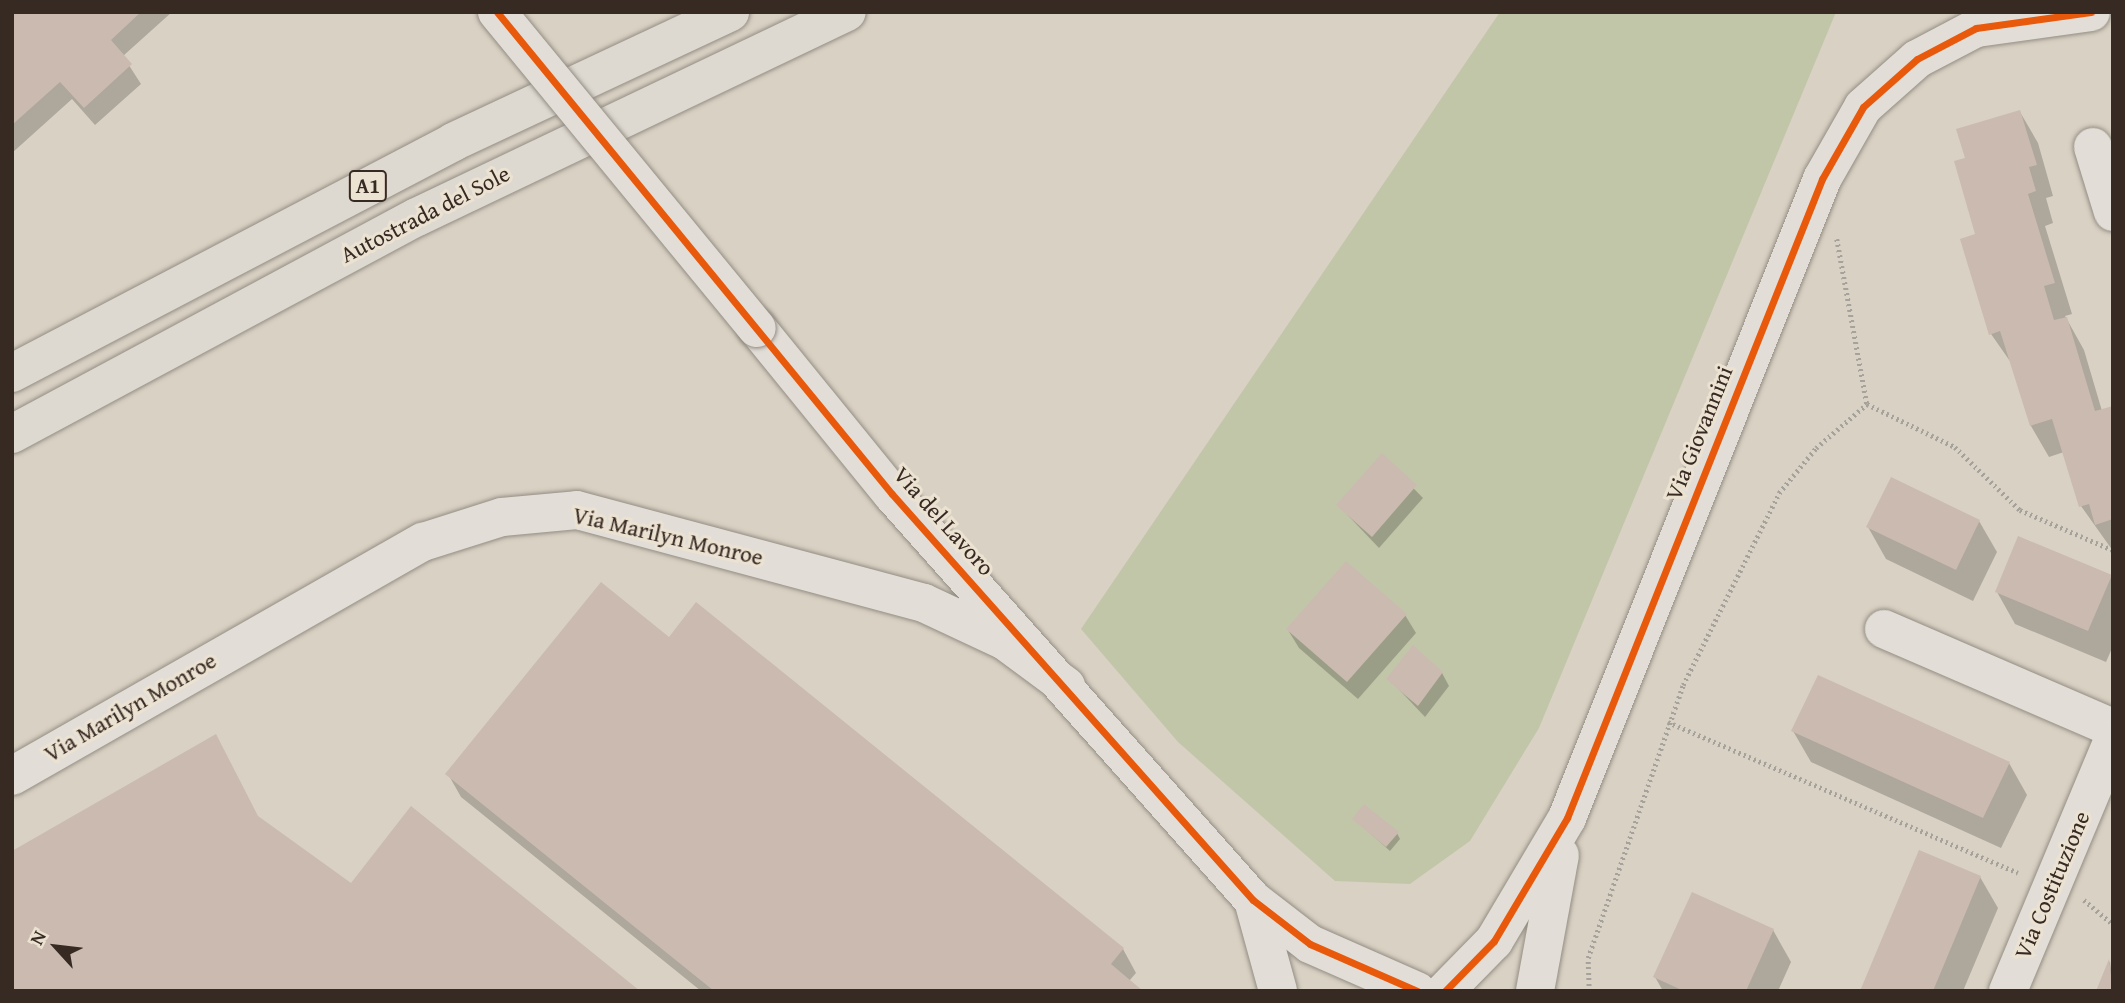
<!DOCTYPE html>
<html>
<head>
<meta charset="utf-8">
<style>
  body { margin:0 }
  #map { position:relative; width:2125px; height:1003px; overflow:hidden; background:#d9d1c3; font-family:"Gentium Book Plus",serif }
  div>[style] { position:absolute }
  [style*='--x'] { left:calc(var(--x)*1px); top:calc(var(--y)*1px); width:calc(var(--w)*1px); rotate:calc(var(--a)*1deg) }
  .green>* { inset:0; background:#c2c6a8 }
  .shadow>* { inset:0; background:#0003 }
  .building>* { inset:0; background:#cabaaf }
  .path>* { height:4.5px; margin-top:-2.25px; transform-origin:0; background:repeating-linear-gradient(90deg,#a5a19b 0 2px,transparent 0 5.5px) }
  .roads { filter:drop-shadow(0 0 2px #938d84) drop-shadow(0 0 2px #938d84) }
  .minor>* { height:38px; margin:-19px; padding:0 19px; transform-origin:19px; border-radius:19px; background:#e2ded7 }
  .highway>* { height:38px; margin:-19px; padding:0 19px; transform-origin:19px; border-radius:19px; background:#ddd8d0 }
  .bridges { filter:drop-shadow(0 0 2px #938d84) drop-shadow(0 0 2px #938d84) }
  .minor-bridge>* { height:38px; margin:-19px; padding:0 19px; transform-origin:19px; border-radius:19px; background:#e2ded7 }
  .cycleway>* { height:7px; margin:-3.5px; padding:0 3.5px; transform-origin:3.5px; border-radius:3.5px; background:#e8590c }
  span { translate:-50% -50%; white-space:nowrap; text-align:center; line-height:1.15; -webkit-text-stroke:6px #ece2d2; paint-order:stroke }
  .shield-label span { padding:2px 5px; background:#ece2d2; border:2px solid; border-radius:5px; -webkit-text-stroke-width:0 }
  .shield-label { font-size:21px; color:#372a23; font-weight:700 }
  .street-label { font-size:23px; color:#372a23 }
  .frame { position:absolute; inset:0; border:14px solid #372a23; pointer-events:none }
  .north { position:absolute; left:21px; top:912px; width:70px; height:70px; -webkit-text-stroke:5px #ece2d2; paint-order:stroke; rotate:297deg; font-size:19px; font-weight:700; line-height:28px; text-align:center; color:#372a23 }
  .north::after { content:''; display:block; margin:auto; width:24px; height:32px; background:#372a23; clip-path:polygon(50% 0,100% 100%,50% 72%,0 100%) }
</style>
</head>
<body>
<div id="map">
  <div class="green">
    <div style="clip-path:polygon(1500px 12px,1836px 12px,1539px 728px,1470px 841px,1410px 884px,1335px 881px,1178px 742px,1081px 629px)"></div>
  </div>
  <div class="shadow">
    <div style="clip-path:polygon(12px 12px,172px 12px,123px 56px,141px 84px,95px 125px,72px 99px,12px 153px)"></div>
    <div style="clip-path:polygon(2020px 112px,2038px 143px,2053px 196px,2046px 198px,2053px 223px,2045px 226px,2072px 314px,2065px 316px,2084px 350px,2102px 411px,2113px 408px,2113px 551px,2081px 506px,2064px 452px,2049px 457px,2031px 426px,2012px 364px,1991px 334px,1967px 160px)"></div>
    <div style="clip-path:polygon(1382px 456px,1423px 498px,1379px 548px,1338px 505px)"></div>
    <div style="clip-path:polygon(1979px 521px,1997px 552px,1973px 601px,1886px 559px,1868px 527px)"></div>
    <div style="clip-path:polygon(2111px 576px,2113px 646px,2106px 662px,2015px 624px,1997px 592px)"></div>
    <div style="clip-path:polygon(1405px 615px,1416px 633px,1358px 699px,1299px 648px,1288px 630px)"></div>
    <div style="clip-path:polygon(669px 639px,1123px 949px,1136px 973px,1129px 981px,1140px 991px,701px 991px,461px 797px,448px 774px)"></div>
    <div style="clip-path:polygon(1442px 673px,1449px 686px,1425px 717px,1389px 679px)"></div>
    <div style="clip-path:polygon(1793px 731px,2009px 763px,2027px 795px,2001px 848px,1811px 762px)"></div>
    <div style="clip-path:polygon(1354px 819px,1397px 833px,1400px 839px,1390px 851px)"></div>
    <div style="clip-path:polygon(1980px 877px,1998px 908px,1963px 991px,1861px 991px)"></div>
    <div style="clip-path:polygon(1773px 930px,1791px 962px,1778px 991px,1663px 991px,1655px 977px)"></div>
    <div style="clip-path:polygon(2110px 961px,2113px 991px,2098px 991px)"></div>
  </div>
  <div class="building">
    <div style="clip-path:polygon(12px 12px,141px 12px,111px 40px,132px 64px,84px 108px,60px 82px,12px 125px)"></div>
    <div style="clip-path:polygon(2020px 110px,2037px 165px,2029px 167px,2036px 191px,2028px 194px,2055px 283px,2044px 286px,2054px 320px,2067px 317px,2095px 411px,2113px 406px,2113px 519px,2095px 525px,2089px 504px,2079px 507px,2052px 419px,2030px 426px,2000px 331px,1989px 335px,1960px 239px,1975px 234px,1954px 161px,1965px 158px,1956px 129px)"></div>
    <div style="clip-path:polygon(1382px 453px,1417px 485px,1372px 537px,1336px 505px)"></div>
    <div style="clip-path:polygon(1891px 477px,1980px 520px,1956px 570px,1866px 527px)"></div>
    <div style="clip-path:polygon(2018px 536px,2112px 575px,2088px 631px,1995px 592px)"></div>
    <div style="clip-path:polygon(1346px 561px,1407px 614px,1347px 682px,1286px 629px)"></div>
    <div style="clip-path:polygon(601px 582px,669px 637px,696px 602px,1124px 948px,1111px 964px,1143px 991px,714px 991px,445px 774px)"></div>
    <div style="clip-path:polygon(1413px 645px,1443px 672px,1418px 706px,1386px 679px)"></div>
    <div style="clip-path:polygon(1818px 675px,2010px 762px,1983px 818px,1791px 731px)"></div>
    <div style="clip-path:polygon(216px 734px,258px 816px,351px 883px,411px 806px,640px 991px,12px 991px,12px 851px)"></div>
    <div style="clip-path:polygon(1364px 804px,1399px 832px,1386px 847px,1352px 819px)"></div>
    <div style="clip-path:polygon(1919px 850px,1981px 876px,1933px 991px,1860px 991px)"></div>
    <div style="clip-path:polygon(1692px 892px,1774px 929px,1746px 991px,1684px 991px,1653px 977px)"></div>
    <div style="clip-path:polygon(2109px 959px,2113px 991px,2096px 991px)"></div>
  </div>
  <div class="path">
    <div style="--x:1837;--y:239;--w:168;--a:79.7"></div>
    <div style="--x:1668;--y:722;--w:381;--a:23.3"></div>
    <div style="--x:2084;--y:900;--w:38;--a:40"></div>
    <div style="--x:1589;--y:991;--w:33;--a:-92"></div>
    <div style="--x:1588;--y:958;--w:289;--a:-70.8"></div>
    <div style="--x:1683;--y:685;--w:215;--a:-63.4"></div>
    <div style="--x:1779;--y:493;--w:58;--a:-50.6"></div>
    <div style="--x:1816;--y:448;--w:67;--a:-40.8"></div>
    <div style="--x:1867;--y:404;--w:98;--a:26"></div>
    <div style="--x:1955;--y:447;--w:91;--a:44.1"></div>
    <div style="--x:2020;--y:510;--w:101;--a:23.3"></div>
  </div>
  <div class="roads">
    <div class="minor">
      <div style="--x:2093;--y:147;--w:68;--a:72.9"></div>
      <div style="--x:757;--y:328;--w:214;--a:50.9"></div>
      <div style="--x:892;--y:494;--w:543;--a:48.36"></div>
      <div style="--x:1253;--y:900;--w:72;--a:37.7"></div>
      <div style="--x:1310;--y:944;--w:117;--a:23.7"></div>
      <div style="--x:1884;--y:629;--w:249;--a:23.4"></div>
      <div style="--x:12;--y:776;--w:473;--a:-29.7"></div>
      <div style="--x:423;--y:542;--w:83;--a:-17.6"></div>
      <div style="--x:502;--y:517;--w:75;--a:-5.3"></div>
      <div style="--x:577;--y:510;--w:359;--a:15"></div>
      <div style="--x:924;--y:603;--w:89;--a:25.1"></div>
      <div style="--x:1005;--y:641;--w:76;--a:36.4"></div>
      <div style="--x:1253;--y:900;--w:94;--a:74.6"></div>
      <div style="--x:1445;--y:991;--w:70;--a:-45.6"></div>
      <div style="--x:1494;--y:941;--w:143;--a:-59.3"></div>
      <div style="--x:1567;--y:818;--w:688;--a:-68.24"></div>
      <div style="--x:1822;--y:179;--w:83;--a:-60.3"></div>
      <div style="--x:1863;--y:107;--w:72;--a:-41.6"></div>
      <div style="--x:1917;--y:59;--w:67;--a:-27.7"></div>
      <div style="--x:1976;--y:28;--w:116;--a:-7.9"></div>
      <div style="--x:1535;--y:991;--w:138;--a:-79.6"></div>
      <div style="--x:2008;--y:991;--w:272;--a:-67.3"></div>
    </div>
    <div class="highway">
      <div style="--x:12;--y:373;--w:498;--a:-27.6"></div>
      <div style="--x:453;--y:142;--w:306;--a:-25.1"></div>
      <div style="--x:12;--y:434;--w:459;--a:-28.2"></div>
      <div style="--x:417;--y:217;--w:476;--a:-25.5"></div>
    </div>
  </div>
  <div class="bridges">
    <div class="minor-bridge">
      <div style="--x:497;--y:12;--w:409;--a:50.6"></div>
    </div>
  </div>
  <div class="cycleway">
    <div style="--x:497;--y:12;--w:623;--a:50.67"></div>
    <div style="--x:892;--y:494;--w:543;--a:48.36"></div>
    <div style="--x:1253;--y:900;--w:72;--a:37.7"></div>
    <div style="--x:1310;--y:944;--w:117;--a:23.7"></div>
    <div style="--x:1445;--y:991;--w:70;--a:-45.6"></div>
    <div style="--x:1494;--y:941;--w:143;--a:-59.3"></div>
    <div style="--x:1567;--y:818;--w:688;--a:-68.24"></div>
    <div style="--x:1822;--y:179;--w:83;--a:-60.3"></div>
    <div style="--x:1863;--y:107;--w:72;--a:-41.6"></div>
    <div style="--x:1917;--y:59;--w:67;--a:-27.7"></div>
    <div style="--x:1976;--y:28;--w:116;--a:-7.9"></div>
  </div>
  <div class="shield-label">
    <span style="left:368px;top:186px">A1</span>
  </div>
  <div class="street-label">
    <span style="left:425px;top:214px;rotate:-27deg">Autostrada del Sole</span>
    <span style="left:1699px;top:433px;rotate:-68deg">Via Giovannini</span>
    <span style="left:944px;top:521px;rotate:48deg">Via del Lavoro</span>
    <span style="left:668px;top:536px;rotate:13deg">Via Marilyn Monroe</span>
    <span style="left:130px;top:707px;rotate:-30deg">Via Marilyn Monroe</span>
    <span style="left:2052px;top:885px;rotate:-67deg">Via Costituzione</span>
  </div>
  <div class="frame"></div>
  <div class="north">N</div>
</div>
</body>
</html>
